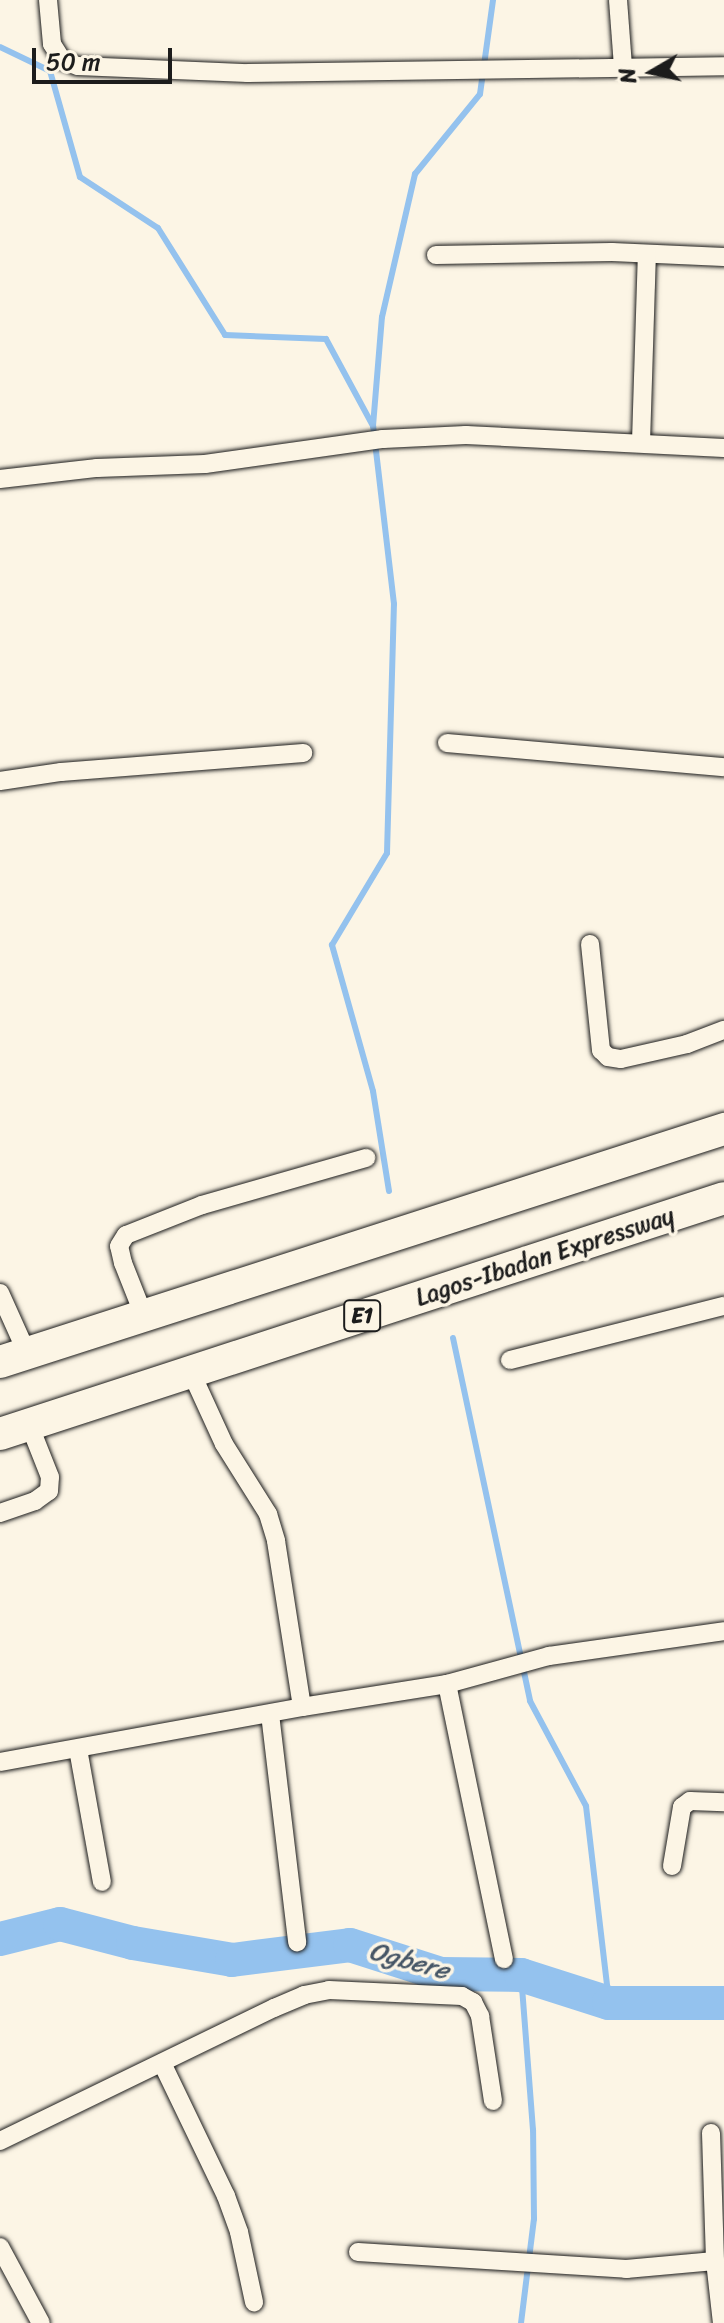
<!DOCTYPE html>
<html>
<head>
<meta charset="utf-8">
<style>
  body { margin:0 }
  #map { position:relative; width:724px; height:2323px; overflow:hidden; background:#fcf5e5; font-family:Sriracha,sans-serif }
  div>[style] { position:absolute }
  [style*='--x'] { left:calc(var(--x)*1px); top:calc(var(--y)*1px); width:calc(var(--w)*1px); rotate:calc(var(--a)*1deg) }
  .stream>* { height:6px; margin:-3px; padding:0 3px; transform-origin:3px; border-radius:3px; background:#94c2ee }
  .river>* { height:34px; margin:-17px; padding:0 17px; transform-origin:17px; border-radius:17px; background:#94c2ee }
  .roads { filter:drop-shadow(0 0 2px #1c1c1c) drop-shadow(0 0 2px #1c1c1c) }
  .minor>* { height:18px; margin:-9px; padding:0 9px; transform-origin:9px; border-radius:9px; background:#fcf5e5 }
  .motorway>* { height:32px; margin:-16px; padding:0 16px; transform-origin:16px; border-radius:16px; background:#fcf5e5 }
  span { translate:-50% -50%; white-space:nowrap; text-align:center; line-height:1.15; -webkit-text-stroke:7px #fcf5e5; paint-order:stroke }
  .shield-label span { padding:2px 6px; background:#fcf5e5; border:2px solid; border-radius:6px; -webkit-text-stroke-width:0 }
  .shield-label { font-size:22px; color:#1c1c1c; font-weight:700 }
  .street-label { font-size:24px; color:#1c1c1c }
  .water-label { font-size:26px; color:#465666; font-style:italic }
  .north { position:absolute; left:612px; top:32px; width:80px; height:80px; -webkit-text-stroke:6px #fcf5e5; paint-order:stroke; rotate:261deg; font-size:22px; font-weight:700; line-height:32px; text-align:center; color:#1c1c1c }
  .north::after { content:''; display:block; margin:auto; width:28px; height:36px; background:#1c1c1c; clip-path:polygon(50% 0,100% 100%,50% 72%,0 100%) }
  .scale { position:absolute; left:32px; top:48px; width:140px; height:36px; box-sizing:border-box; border:4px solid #1c1c1c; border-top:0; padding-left:10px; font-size:24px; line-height:28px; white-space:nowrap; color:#1c1c1c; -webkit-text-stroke:6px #fcf5e5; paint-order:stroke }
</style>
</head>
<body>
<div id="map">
  <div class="stream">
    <div style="--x:0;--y:47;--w:55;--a:25.6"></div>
    <div style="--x:50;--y:71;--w:110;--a:74.2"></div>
    <div style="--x:80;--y:177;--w:93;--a:33.2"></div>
    <div style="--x:158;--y:228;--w:126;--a:57.9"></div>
    <div style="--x:225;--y:335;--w:101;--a:2.3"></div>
    <div style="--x:326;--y:339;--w:99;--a:61.6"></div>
    <div style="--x:389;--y:1191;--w:101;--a:-99.1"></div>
    <div style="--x:373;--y:1091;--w:152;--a:-105.7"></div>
    <div style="--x:332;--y:945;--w:107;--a:-59.1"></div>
    <div style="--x:387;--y:853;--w:249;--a:-88.4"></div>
    <div style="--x:394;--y:604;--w:179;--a:-96.7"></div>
    <div style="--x:373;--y:426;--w:109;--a:-85.3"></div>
    <div style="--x:382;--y:317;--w:147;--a:-77"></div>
    <div style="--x:415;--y:174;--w:103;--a:-50.9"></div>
    <div style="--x:480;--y:94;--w:95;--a:-82.1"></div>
    <div style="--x:453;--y:1338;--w:371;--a:78"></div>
    <div style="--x:530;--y:1701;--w:119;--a:61.9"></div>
    <div style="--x:586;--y:1806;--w:198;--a:83.3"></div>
    <div style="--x:521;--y:2323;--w:105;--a:-82.9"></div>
    <div style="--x:534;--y:2219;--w:89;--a:-90.6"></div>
    <div style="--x:533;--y:2130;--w:155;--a:-94.4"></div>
  </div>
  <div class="river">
    <div style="--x:0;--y:1939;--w:62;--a:-14"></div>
    <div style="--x:60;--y:1924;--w:75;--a:14.6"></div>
    <div style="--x:133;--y:1943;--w:100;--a:9.7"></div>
    <div style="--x:232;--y:1960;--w:119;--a:-7.2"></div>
    <div style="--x:350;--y:1945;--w:96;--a:17.7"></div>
    <div style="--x:441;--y:1974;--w:80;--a:0.7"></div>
    <div style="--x:521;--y:1975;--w:92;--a:17.7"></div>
    <div style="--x:609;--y:2003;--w:115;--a:0"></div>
  </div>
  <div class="roads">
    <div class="minor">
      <div style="--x:48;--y:0;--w:44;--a:84.8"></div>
      <div style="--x:52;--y:44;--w:19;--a:58"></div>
      <div style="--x:62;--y:60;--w:17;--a:21"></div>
      <div style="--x:78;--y:66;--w:170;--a:2.4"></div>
      <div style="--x:248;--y:73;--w:476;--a:-0.8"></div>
      <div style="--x:618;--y:0;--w:67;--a:85.7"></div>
      <div style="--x:436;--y:255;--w:176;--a:-1"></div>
      <div style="--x:612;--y:252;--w:112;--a:2.6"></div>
      <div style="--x:641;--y:442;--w:188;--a:-88.2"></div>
      <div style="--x:0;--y:479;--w:98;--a:-6.5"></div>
      <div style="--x:97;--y:468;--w:108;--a:-2.1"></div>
      <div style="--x:205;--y:464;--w:180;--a:-8"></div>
      <div style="--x:383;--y:439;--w:83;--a:-2.8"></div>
      <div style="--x:466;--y:435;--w:258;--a:2.9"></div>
      <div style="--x:447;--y:743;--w:278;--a:5"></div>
      <div style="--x:0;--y:781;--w:62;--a:-8.4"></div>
      <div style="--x:61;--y:772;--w:243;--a:-4.5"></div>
      <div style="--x:590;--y:944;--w:107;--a:84.1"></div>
      <div style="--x:601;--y:1050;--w:10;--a:45"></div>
      <div style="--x:608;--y:1057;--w:13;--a:9"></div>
      <div style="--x:621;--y:1059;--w:68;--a:-12.8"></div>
      <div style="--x:687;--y:1044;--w:40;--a:-21"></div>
      <div style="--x:0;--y:1293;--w:66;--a:65.8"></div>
      <div style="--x:144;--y:1316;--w:57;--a:-111.6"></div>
      <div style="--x:123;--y:1263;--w:17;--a:-103"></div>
      <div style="--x:119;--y:1246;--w:13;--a:-58"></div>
      <div style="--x:126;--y:1235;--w:82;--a:-21.5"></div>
      <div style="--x:202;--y:1205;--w:171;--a:-16"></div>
      <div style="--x:510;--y:1360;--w:221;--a:-14.2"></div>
      <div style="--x:191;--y:1372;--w:79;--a:65.4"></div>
      <div style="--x:224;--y:1444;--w:83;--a:57.8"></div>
      <div style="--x:268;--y:1514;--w:28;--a:73"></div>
      <div style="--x:276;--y:1541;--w:168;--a:81.1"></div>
      <div style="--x:0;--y:1513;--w:37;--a:-19"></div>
      <div style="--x:35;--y:1501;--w:17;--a:-36"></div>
      <div style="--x:49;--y:1491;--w:14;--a:-86"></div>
      <div style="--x:50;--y:1477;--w:57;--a:-111.6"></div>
      <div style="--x:447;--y:1684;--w:281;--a:78.3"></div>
      <div style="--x:270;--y:1714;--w:230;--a:83.2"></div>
      <div style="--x:78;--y:1749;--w:135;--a:79.8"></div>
      <div style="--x:0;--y:1762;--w:307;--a:-10.3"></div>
      <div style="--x:302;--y:1707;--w:147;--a:-9"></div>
      <div style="--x:447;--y:1684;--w:106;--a:-15.4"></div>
      <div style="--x:549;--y:1656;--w:177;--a:-8.1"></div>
      <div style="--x:672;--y:1866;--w:60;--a:-80.4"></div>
      <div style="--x:682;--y:1807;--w:10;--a:-37"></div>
      <div style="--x:690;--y:1801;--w:34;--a:2"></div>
      <div style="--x:162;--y:2063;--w:148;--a:64.3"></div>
      <div style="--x:226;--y:2196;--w:38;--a:70"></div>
      <div style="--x:239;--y:2232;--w:72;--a:77.9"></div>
      <div style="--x:711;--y:2133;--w:128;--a:88.2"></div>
      <div style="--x:715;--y:2261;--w:62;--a:83.6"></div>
      <div style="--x:0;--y:2141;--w:305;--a:-25.9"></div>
      <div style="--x:274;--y:2008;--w:33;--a:-23"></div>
      <div style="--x:304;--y:1995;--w:25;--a:-11"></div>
      <div style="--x:329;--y:1990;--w:133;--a:2.6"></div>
      <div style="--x:462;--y:1996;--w:13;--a:29"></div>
      <div style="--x:473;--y:2002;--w:16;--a:63"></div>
      <div style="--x:480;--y:2016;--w:86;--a:81.3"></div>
      <div style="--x:0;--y:2247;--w:86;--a:61.7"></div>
      <div style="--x:358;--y:2252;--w:269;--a:3.6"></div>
      <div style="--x:626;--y:2269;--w:89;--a:-5.1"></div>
    </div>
    <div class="motorway">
      <div style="--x:0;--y:1362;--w:761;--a:-17.84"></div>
      <div style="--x:0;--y:1434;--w:761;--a:-18.05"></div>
    </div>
  </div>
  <div class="shield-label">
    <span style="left:362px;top:1316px">E1</span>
  </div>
  <div class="street-label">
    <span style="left:545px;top:1257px;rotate:-18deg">Lagos-Ibadan Expressway</span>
  </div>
  <div class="water-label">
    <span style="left:409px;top:1961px;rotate:15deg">Ogbere</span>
  </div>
  <div class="north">N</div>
  <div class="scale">50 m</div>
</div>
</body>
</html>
